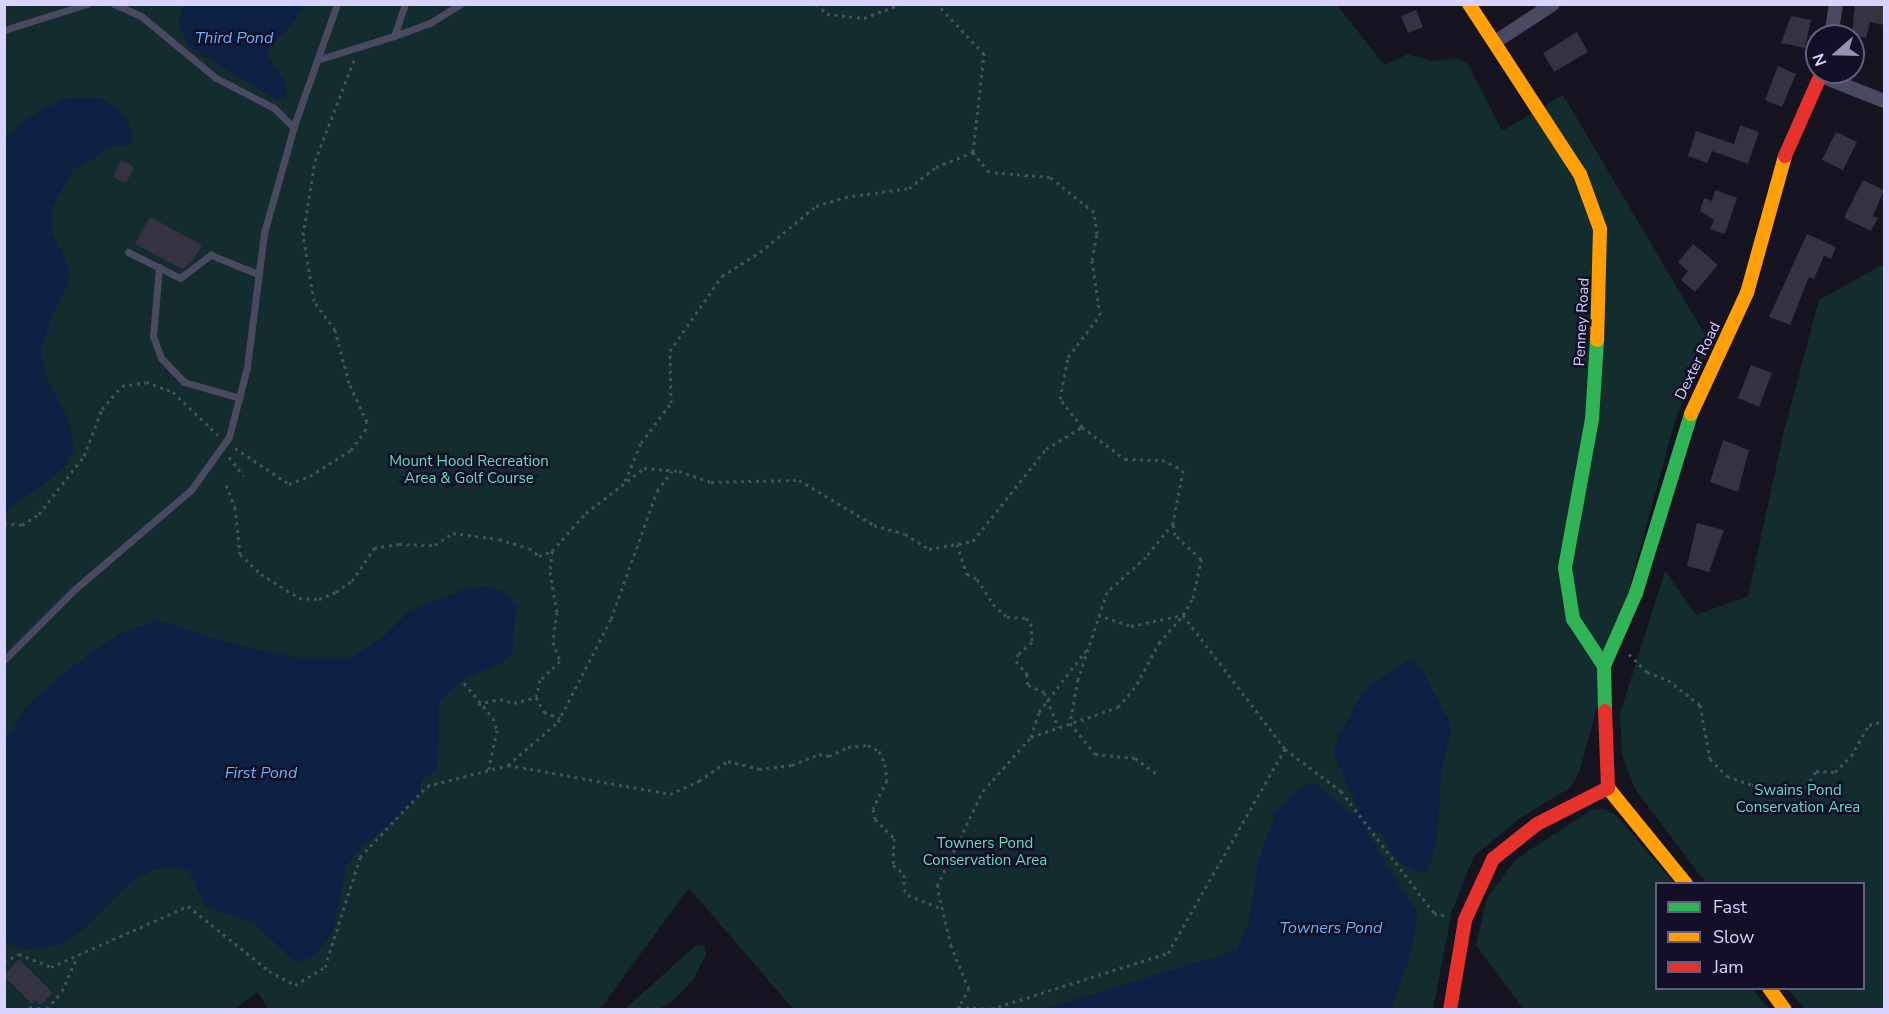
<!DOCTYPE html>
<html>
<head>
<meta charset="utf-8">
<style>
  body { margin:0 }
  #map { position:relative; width:1889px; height:1014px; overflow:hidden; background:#161421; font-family:"Nunito Sans",sans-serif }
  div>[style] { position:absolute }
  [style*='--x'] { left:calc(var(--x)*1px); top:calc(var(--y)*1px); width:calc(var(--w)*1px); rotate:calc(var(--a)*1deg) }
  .green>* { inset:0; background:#132c2d }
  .water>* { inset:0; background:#0d2144 }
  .building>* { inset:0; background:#343243 }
  .path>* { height:3px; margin-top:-1.5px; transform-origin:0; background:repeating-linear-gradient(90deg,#44505f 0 3px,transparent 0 7.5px) }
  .lane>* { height:7px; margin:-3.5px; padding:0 3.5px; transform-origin:3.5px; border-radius:3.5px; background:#4a4962 }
  .street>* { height:14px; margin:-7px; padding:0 7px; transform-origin:7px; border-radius:7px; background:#4a4962 }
  .fast>* { height:14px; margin:-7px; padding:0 7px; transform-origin:7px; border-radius:7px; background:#30b455 }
  .slow>* { height:14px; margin:-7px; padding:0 7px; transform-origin:7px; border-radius:7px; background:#ff9f0a }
  .jam>* { height:14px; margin:-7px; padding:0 7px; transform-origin:7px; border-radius:7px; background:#e5322d }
  span { translate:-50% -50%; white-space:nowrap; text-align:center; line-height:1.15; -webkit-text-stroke:5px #130f26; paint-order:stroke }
  .street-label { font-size:15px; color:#d9d4ff }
  .park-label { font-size:15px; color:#5fe0c0 }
  .water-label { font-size:16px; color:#62b6ff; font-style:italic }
  .frame { position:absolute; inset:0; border:6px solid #d9d4ff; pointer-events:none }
  .legend { position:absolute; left:1655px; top:882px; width:210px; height:108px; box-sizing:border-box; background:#130f26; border:2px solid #625e7d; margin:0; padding:8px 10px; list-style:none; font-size:18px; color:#d9d4ff }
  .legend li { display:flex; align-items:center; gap:12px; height:30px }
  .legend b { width:30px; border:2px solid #625e7d }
  .north { position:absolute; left:1805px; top:24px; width:60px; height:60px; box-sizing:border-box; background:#130f26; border:2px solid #625e7d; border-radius:50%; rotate:250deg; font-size:16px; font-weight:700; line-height:24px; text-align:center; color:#d9d4ff }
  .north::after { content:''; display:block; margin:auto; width:21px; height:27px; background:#9591b1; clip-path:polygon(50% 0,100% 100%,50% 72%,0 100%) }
</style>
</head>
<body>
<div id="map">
  <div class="green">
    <div style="clip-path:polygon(5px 5px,1337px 5px,1384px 65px,1408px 54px,1432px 61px,1457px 58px,1468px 64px,1502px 131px,1563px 95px,1710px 343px,1676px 417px,1579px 773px,1571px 787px,1520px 818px,1474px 856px,1452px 911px,1433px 1009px,793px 1009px,689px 888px,600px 1009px,268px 1009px,258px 992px,234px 1009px,5px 1010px)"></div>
    <div style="clip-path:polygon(1884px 264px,1884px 1009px,1805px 1009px,1788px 989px,1864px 988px,1864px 884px,1706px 883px,1635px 789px,1622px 755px,1620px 714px,1665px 571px,1696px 615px,1748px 596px,1784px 431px,1819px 300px)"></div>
    <div style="clip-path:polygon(1603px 809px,1616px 815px,1674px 883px,1656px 884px,1656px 988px,1752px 989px,1769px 1009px,1523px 1009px,1476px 945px,1487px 898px,1515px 860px,1591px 810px)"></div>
    <div style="clip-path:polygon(704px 945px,706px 955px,693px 980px,672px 1001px,659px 1009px,625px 1009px,695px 946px)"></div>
  </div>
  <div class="water">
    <div style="clip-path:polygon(183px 5px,303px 5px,292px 24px,269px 48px,268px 56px,286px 84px,286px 96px,277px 100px,189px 47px,178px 23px)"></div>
    <div style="clip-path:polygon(66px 98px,100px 98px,127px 117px,133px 135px,129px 145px,107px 147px,97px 157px,73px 170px,52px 207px,51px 231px,67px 262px,70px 280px,51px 318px,41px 352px,47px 378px,69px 421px,74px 449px,67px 464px,47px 482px,5px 511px,5px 140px,25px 119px)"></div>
    <div style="clip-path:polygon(486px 586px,504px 591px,516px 605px,513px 651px,503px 662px,464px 679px,445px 695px,439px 705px,437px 770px,422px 779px,418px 798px,412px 804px,356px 852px,346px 868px,332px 933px,314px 957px,295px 962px,254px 923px,206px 907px,189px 871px,175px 867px,156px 869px,132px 881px,80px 932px,58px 945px,26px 950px,5px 942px,6px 740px,27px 706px,70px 668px,120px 634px,157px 620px,219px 640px,292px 657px,352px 657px,383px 637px,409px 611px,463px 590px)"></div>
    <div style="clip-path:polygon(1411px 659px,1420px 666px,1452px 727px,1442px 768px,1436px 847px,1427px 872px,1414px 871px,1397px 861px,1381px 832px,1372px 830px,1367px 833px,1418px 913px,1409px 959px,1391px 1009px,1044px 1009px,1237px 950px,1249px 922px,1258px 861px,1276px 812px,1299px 789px,1314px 782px,1347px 811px,1353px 815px,1359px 810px,1333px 753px,1339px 736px,1364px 690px)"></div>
  </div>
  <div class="building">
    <div style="clip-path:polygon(1855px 4px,1884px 4px,1884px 25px,1870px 22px,1866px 38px,1852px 35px)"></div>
    <div style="clip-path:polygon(1416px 10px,1423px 27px,1408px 33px,1401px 16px)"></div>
    <div style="clip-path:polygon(1791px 16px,1811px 20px,1805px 48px,1781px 43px)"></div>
    <div style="clip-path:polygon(1577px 32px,1588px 52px,1554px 72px,1543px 53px)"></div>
    <div style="clip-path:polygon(1778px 66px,1796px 74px,1782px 107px,1765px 100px)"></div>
    <div style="clip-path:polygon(1740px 125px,1759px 132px,1748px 164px,1712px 151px,1707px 163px,1688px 156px,1696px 131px,1734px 144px)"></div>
    <div style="clip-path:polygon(1836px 132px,1857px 142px,1843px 170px,1822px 160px)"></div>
    <div style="clip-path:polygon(121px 160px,134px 167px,126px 183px,113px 177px)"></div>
    <div style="clip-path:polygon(1863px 180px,1884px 190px,1873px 216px,1878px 218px,1871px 231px,1844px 218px)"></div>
    <div style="clip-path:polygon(1715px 190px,1737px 198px,1725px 234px,1710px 229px,1714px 220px,1700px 211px,1704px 198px,1712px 201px)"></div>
    <div style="clip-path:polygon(150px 217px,202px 245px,192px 262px,182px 269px,135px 244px)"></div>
    <div style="clip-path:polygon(1807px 234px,1836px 247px,1831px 259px,1824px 256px,1814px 279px,1809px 277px,1790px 325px,1769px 317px)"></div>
    <div style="clip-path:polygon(1693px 244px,1718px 265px,1695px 292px,1681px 280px,1688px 271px,1678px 262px)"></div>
    <div style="clip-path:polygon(1751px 365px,1772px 373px,1759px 407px,1738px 398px)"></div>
    <div style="clip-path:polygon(1723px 440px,1749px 450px,1738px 492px,1710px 482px)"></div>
    <div style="clip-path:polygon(1697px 523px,1724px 530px,1709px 572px,1687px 566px)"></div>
    <div style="clip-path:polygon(19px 959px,53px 993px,40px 1005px,36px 1000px,32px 1004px,4px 976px)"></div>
  </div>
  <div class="path">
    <div style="--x:816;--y:4;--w:15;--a:42"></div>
    <div style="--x:827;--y:14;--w:37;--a:6"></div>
    <div style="--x:864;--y:18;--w:39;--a:-21"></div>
    <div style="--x:1082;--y:427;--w:54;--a:36.7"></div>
    <div style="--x:1125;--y:459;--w:37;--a:2"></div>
    <div style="--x:1162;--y:460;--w:23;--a:25"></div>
    <div style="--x:1183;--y:470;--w:54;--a:100.7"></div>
    <div style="--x:1173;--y:523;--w:43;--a:128.5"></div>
    <div style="--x:1146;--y:557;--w:52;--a:138.1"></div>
    <div style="--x:1107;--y:592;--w:92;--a:108.4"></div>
    <div style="--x:1078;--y:679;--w:45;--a:100.3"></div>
    <div style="--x:1070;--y:723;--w:40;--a:51"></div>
    <div style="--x:1095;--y:754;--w:40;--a:5.7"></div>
    <div style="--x:1135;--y:758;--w:29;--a:36"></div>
    <div style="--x:235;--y:448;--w:65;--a:33.7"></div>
    <div style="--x:289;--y:484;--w:22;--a:-21"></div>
    <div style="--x:310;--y:476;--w:49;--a:-32.4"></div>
    <div style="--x:351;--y:450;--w:24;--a:-54"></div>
    <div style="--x:365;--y:431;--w:9;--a:-77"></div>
    <div style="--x:367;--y:422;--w:43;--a:-114.8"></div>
    <div style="--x:349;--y:383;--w:55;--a:-104.8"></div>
    <div style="--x:335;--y:330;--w:36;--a:-126"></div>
    <div style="--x:314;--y:301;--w:67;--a:-99.5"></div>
    <div style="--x:303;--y:235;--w:75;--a:-80.8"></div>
    <div style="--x:315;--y:161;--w:108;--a:-68.9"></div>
    <div style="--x:229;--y:457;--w:24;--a:52"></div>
    <div style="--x:625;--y:481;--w:41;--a:-67.2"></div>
    <div style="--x:641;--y:443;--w:50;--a:-53.1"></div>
    <div style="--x:671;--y:403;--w:52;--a:-91.1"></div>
    <div style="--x:670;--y:351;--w:91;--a:-55.3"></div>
    <div style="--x:722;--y:276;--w:45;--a:-32.3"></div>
    <div style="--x:760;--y:252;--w:72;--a:-39.4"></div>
    <div style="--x:816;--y:206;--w:30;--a:-17"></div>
    <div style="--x:845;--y:197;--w:65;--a:-8"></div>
    <div style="--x:909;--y:188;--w:34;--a:-38"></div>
    <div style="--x:936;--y:167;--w:40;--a:-22"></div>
    <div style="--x:973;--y:152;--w:99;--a:-83.6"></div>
    <div style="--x:984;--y:54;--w:69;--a:-133.2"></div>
    <div style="--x:226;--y:485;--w:24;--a:68"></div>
    <div style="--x:235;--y:507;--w:47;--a:83.9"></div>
    <div style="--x:240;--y:554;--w:29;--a:44"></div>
    <div style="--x:261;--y:574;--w:45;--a:32.3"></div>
    <div style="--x:299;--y:598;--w:20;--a:3"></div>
    <div style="--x:319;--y:599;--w:18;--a:-22"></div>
    <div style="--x:336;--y:592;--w:19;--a:-35"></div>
    <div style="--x:352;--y:581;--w:40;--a:-56"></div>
    <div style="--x:374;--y:548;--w:25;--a:-9"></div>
    <div style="--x:399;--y:544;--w:36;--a:2"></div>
    <div style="--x:435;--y:545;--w:22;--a:-34"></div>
    <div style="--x:453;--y:533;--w:46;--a:7.4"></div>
    <div style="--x:499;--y:539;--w:31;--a:17"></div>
    <div style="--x:529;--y:548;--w:13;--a:39"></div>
    <div style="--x:539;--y:556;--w:14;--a:-21"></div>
    <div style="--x:552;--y:551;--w:51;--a:-48.2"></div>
    <div style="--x:586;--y:513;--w:73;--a:-37.8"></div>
    <div style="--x:644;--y:468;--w:35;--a:5"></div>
    <div style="--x:679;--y:471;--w:34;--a:19"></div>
    <div style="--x:711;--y:482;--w:88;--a:-1.3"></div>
    <div style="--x:799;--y:480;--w:87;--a:31"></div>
    <div style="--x:874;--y:525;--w:32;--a:16"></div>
    <div style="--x:905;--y:534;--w:28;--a:32"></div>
    <div style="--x:929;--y:549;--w:45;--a:-10.3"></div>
    <div style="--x:973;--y:541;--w:117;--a:-51.6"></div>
    <div style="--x:1046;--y:449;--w:42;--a:-31.4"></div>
    <div style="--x:1082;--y:427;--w:36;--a:-128"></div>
    <div style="--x:1060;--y:399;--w:43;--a:-79.2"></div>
    <div style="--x:1068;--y:357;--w:53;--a:-52.7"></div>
    <div style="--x:1100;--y:315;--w:56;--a:-98.3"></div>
    <div style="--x:1092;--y:260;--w:26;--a:-79"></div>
    <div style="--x:1097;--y:234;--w:22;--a:-98"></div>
    <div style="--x:1094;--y:212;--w:56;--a:-141.5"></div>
    <div style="--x:1050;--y:177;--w:61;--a:-175.3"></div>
    <div style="--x:989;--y:172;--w:26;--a:-129"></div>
    <div style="--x:4;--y:523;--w:18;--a:6"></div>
    <div style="--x:22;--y:525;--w:20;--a:-33"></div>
    <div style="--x:39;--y:514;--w:73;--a:-52.2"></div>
    <div style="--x:84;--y:456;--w:50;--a:-69"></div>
    <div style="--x:102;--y:409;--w:30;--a:-49"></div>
    <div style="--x:122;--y:386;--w:24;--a:-9"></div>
    <div style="--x:146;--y:382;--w:29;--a:20"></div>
    <div style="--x:173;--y:392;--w:62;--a:43.7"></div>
    <div style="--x:957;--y:544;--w:32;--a:72"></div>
    <div style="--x:967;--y:574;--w:11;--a:27"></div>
    <div style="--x:977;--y:579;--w:30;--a:57"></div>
    <div style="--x:993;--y:604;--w:19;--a:43"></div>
    <div style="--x:1007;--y:617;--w:19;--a:3"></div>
    <div style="--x:1026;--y:618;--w:7;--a:45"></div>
    <div style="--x:1031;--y:623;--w:19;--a:87"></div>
    <div style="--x:1032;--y:642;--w:18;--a:139"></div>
    <div style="--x:1018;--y:654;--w:7;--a:106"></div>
    <div style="--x:1016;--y:661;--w:17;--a:50"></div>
    <div style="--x:1027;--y:674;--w:11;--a:85"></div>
    <div style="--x:1028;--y:685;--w:17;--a:24"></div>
    <div style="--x:1044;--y:692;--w:38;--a:68"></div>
    <div style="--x:552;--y:551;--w:21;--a:95"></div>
    <div style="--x:550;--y:572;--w:41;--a:80.1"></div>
    <div style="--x:557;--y:612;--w:30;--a:98"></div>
    <div style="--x:553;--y:642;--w:20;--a:70"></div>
    <div style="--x:560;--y:661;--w:28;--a:136"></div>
    <div style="--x:540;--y:680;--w:17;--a:103"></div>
    <div style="--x:536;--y:697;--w:17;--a:62"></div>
    <div style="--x:544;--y:712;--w:17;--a:21"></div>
    <div style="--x:1098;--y:615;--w:35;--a:18"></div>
    <div style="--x:1131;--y:626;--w:53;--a:-11.9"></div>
    <div style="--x:1183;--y:615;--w:168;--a:52.7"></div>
    <div style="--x:1285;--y:749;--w:70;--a:36.9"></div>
    <div style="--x:1341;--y:791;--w:153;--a:52.7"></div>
    <div style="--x:1434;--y:913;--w:13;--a:13"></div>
    <div style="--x:1629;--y:654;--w:25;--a:45"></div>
    <div style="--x:1647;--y:672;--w:22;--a:21"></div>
    <div style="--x:1668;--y:680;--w:41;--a:38"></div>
    <div style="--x:1700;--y:705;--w:55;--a:79.5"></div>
    <div style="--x:1710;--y:759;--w:24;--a:45"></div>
    <div style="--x:1727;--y:776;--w:27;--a:20"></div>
    <div style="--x:1752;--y:785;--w:54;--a:2.1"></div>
    <div style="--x:1806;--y:787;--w:19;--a:-58"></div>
    <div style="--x:1816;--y:771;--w:19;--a:3"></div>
    <div style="--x:1835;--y:772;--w:23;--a:-45"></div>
    <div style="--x:1851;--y:756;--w:36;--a:-60"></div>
    <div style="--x:1869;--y:725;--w:16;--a:-15"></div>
    <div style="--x:464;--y:683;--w:45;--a:50.4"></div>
    <div style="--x:493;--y:718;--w:13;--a:72"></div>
    <div style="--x:497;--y:730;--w:40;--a:102"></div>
    <div style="--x:478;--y:704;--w:23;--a:-13"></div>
    <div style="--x:500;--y:699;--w:15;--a:16"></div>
    <div style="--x:514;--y:703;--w:23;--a:-15"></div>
    <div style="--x:1031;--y:737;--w:92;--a:-19"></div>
    <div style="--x:1118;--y:707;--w:30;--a:-50"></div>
    <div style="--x:1137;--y:684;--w:47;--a:-61.8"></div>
    <div style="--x:1159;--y:643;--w:37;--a:-49"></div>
    <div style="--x:1183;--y:615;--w:20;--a:-60"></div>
    <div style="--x:1193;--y:598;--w:40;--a:-78"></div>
    <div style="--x:1201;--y:559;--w:35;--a:-137"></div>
    <div style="--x:1175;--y:535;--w:11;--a:-100"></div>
    <div style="--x:508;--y:765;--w:165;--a:10.1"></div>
    <div style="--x:670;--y:794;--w:32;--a:-24"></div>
    <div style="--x:699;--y:781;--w:35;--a:-35"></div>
    <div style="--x:728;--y:761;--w:32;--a:14"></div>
    <div style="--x:759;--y:769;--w:33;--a:-7"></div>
    <div style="--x:792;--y:765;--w:29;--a:-22"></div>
    <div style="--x:819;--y:754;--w:10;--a:11"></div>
    <div style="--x:829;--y:756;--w:21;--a:-25"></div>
    <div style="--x:848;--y:747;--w:20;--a:-6"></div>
    <div style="--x:868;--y:745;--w:13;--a:29"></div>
    <div style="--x:879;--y:751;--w:14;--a:65"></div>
    <div style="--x:885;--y:764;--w:16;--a:83"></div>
    <div style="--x:887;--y:780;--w:32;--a:116"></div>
    <div style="--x:873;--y:809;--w:10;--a:79"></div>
    <div style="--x:875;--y:819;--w:27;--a:45"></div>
    <div style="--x:894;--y:838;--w:27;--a:92"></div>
    <div style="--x:893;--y:865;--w:14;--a:39"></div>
    <div style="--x:904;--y:874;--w:15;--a:90"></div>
    <div style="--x:904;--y:889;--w:7;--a:56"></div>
    <div style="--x:908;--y:895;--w:37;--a:22"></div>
    <div style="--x:4;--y:962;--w:17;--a:-28"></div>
    <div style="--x:19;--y:954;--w:35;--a:22"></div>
    <div style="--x:51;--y:967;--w:150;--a:-24"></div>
    <div style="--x:188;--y:906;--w:104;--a:38.7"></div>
    <div style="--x:269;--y:971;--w:30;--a:28"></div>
    <div style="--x:295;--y:985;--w:35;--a:-31"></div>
    <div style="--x:325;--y:967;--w:115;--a:-72.3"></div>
    <div style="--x:360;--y:857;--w:98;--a:-46.7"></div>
    <div style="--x:427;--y:786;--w:84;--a:-14.5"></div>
    <div style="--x:508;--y:765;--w:66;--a:-40.7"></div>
    <div style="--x:558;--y:722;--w:116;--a:-62.8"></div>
    <div style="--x:611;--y:619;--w:136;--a:-70.2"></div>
    <div style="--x:657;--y:491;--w:25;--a:-53"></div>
    <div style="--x:29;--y:1007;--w:18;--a:6"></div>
    <div style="--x:47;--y:1009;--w:23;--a:-50"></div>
    <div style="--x:62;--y:991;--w:37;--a:-66"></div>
    <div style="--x:958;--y:1007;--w:33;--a:3"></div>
    <div style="--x:991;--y:1009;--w:186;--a:-17.6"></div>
    <div style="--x:1168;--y:953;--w:235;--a:-60.2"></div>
    <div style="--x:957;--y:1010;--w:24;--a:-60"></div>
    <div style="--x:969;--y:989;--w:47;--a:-112.7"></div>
    <div style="--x:951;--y:946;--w:62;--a:-103.1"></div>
    <div style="--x:937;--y:886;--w:106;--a:-64.2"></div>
    <div style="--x:983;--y:791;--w:72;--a:-48.4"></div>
    <div style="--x:1031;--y:737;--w:26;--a:-72"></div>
    <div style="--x:1039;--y:712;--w:79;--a:-52.7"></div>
  </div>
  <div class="lane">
    <div style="--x:114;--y:4;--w:30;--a:24"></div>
    <div style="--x:141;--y:16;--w:97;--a:39.6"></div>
    <div style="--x:216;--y:78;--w:65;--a:27.3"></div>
    <div style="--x:274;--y:108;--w:28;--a:45"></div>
    <div style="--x:4;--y:30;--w:87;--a:-17.4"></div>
    <div style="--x:394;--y:36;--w:38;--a:-20"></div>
    <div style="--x:430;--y:23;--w:36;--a:-32"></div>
    <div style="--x:317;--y:60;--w:81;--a:-17.3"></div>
    <div style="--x:394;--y:36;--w:34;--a:-71"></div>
    <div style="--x:128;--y:252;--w:58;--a:26.6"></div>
    <div style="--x:180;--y:278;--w:39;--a:-37"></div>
    <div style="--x:211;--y:255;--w:51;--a:22"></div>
    <div style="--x:159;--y:267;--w:69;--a:95"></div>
    <div style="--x:153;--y:336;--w:23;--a:70"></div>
    <div style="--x:161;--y:358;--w:33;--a:46"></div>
    <div style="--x:184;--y:382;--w:58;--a:15.9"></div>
    <div style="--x:4;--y:660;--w:100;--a:-45"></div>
    <div style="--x:75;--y:589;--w:153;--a:-40.5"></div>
    <div style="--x:191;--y:490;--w:65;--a:-54.4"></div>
    <div style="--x:229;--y:437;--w:72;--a:-75.6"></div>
    <div style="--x:247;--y:367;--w:135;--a:-82.8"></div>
    <div style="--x:264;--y:233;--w:114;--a:-74.3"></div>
    <div style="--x:295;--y:123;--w:126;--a:-70.6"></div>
  </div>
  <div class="street">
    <div style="--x:1831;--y:36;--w:32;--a:-81"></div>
    <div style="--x:1495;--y:42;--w:69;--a:-33.2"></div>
    <div style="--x:1821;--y:76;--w:68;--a:21.6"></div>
  </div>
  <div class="fast">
    <div style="--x:1597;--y:340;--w:79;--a:93.6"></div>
    <div style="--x:1592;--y:419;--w:151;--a:100.3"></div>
    <div style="--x:1565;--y:568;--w:52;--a:81.1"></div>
    <div style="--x:1573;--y:619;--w:56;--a:56.6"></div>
    <div style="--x:1605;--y:711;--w:45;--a:-91.3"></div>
    <div style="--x:1604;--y:666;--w:80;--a:-66.3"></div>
    <div style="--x:1636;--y:593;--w:187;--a:-72.9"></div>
  </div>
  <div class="slow">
    <div style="--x:1469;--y:4;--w:203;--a:56.9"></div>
    <div style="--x:1580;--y:174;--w:59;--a:70"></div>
    <div style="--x:1600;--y:229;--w:111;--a:91.5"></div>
    <div style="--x:1691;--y:414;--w:133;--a:-65.2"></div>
    <div style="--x:1747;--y:293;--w:142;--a:-74.5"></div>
    <div style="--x:1608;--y:788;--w:124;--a:50.9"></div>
    <div style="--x:1769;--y:988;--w:27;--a:54"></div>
  </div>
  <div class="jam">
    <div style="--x:1785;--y:156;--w:92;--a:-66.2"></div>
    <div style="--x:1450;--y:1010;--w:91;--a:-80.5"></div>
    <div style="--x:1465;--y:920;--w:67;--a:-65.3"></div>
    <div style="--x:1493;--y:859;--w:56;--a:-38.5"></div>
    <div style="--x:1537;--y:824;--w:80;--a:-26.9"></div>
    <div style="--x:1608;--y:788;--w:77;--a:-92.2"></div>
  </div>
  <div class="street-label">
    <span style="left:1582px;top:322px;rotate:-87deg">Penney Road</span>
    <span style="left:1698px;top:361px;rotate:-64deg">Dexter Road</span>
  </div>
  <div class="park-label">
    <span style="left:469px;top:470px">Mount Hood Recreation<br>Area &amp; Golf Course</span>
    <span style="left:1798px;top:799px">Swains Pond<br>Conservation Area</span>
    <span style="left:985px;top:852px">Towners Pond<br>Conservation Area</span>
  </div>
  <div class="water-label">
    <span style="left:234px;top:38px">Third Pond</span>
    <span style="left:261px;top:773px">First Pond</span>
    <span style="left:1331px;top:928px">Towners Pond</span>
  </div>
  <div class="frame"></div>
  <ul class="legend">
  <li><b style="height:8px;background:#30b455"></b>Fast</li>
  <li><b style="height:8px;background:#ff9f0a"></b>Slow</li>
  <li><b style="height:8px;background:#e5322d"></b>Jam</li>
  </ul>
  <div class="north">N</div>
</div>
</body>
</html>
